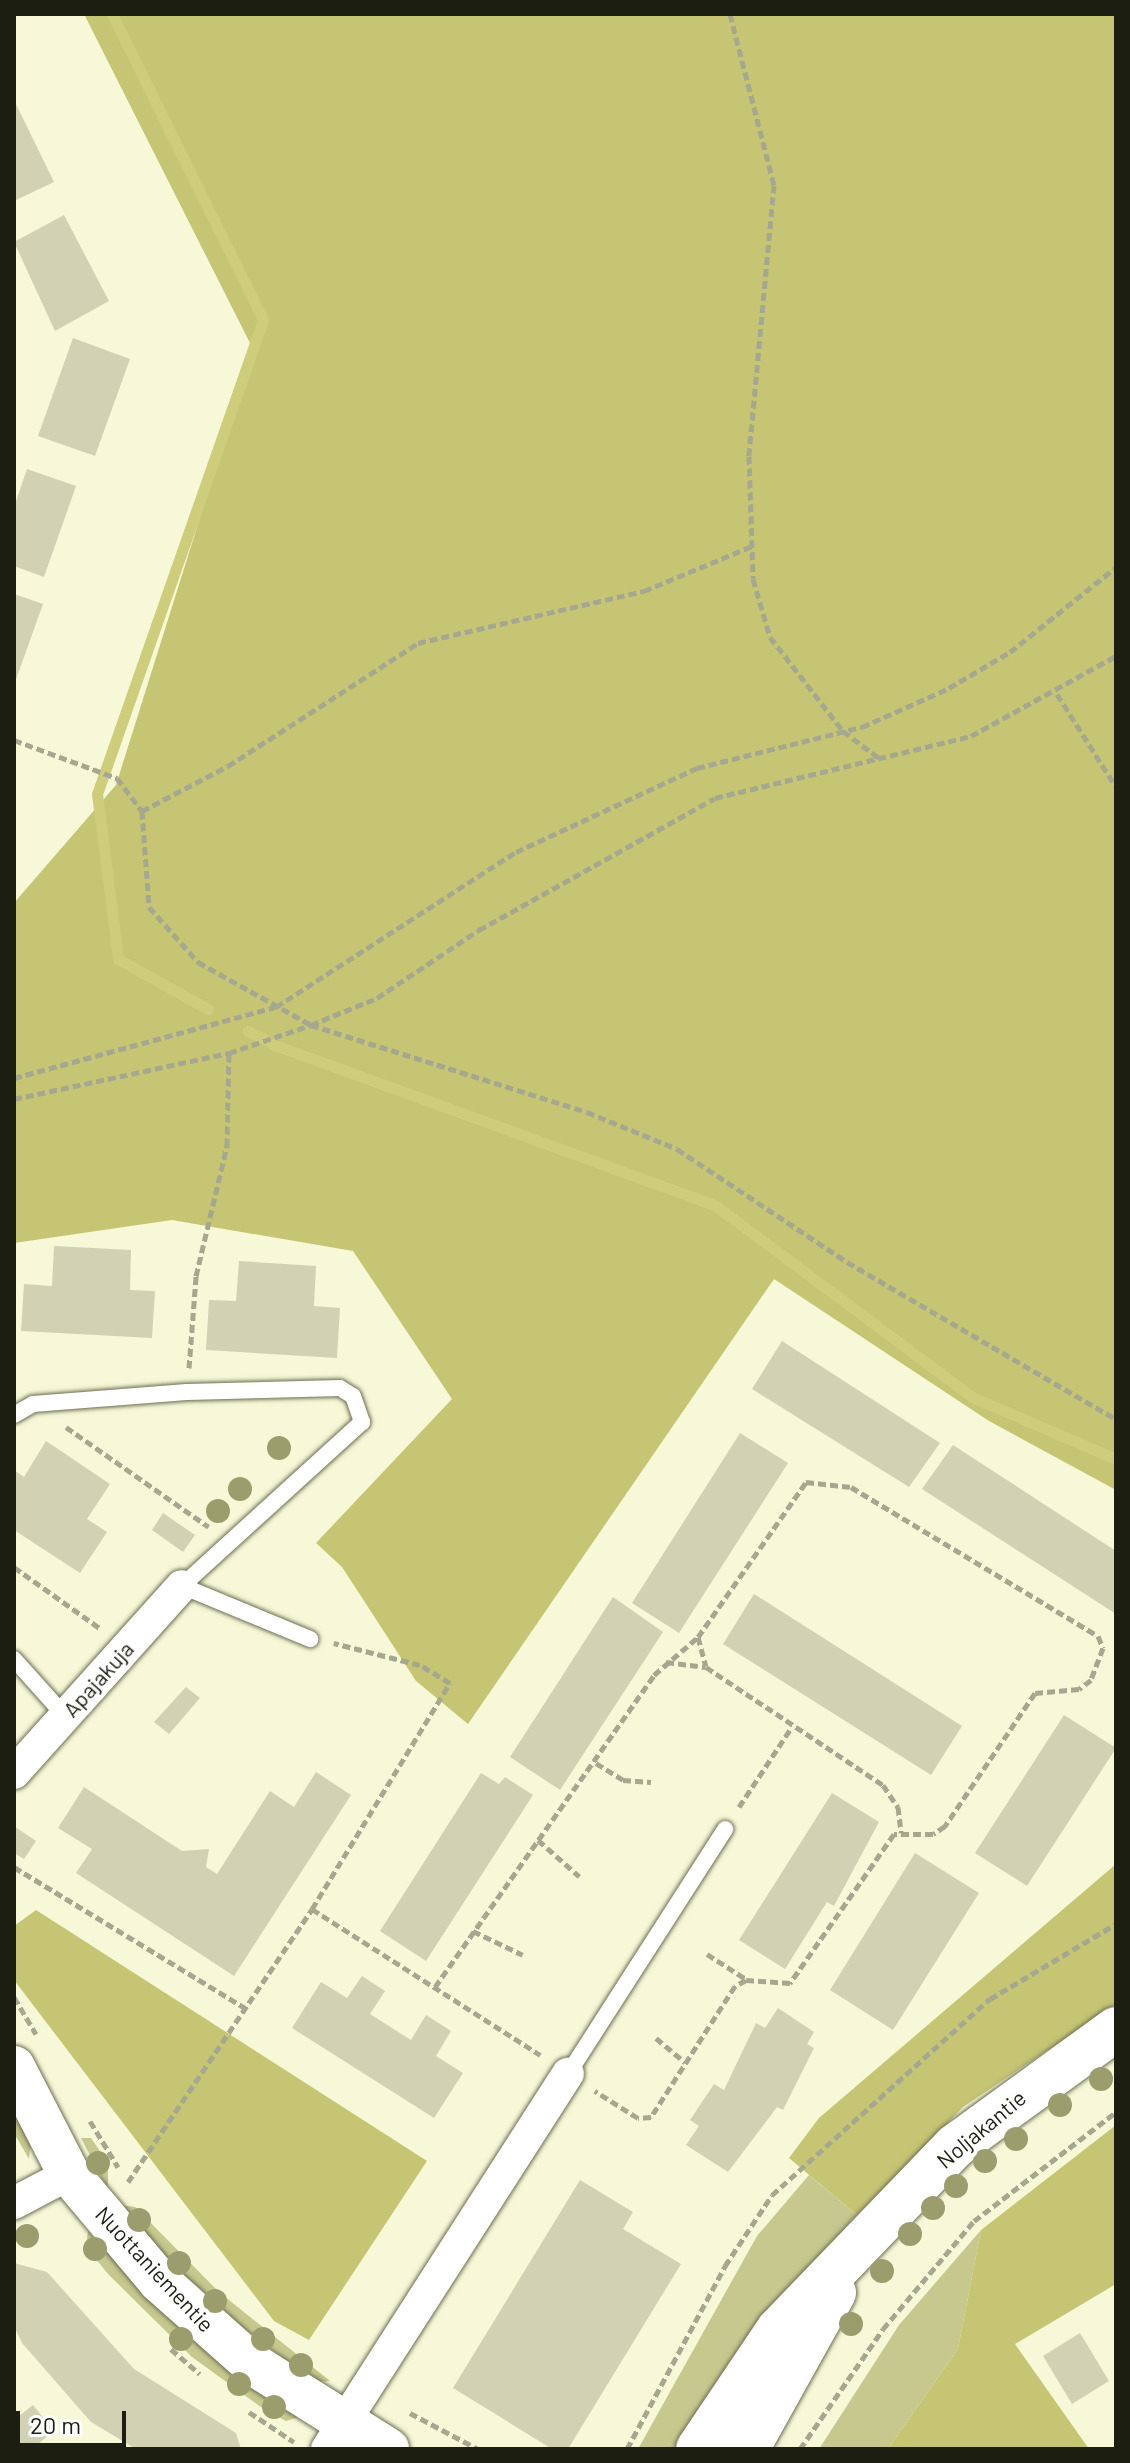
<!DOCTYPE html>
<html>
<head>
<meta charset="utf-8">
<style>
  body { margin:0 }
  #map { position:relative; width:1130px; height:2463px; overflow:hidden; background:#f7f8d8; font-family:Barlow,sans-serif }
  div>[style] { position:absolute }
  [style*='--x'] { left:calc(var(--x)*1px); top:calc(var(--y)*1px); width:calc(var(--w)*1px); rotate:calc(var(--a)*1deg) }
  .green>* { inset:0; background:#c7c88e }
  .forest>* { inset:0; background:#c5c574 }
  .stream>* { height:11px; margin:-5.5px; padding:0 5.5px; transform-origin:5.5px; border-radius:5.5px; background:#cdcd7c }
  .building>* { inset:0; background:#d1d2b4 }
  .path>* { height:5px; margin-top:-2.5px; transform-origin:0; background:repeating-linear-gradient(90deg,#a6a78f 0 8px,transparent 0 12px) }
  .roads { filter:drop-shadow(0 0 2px #6c6d51) drop-shadow(0 0 2px #6c6d51) }
  .service>* { height:16px; margin:-8px; padding:0 8px; transform-origin:8px; border-radius:8px; background:#fff }
  .minor>* { height:32px; margin:-16px; padding:0 16px; transform-origin:16px; border-radius:16px; background:#fff }
  .tertiary>* { height:42px; margin:-21px; padding:0 21px; transform-origin:21px; border-radius:21px; background:#fff }
  .secondary>* { height:44px; margin:-22px; padding:0 22px; transform-origin:22px; border-radius:22px; background:#fff }
  .trees>* { width:24px; height:24px; margin:-12px; border-radius:50%; background:#9c9d6d }
  span { translate:-50% -50%; white-space:nowrap; text-align:center; line-height:1.15; -webkit-text-stroke:8px #fff; paint-order:stroke }
  .street-label { font-size:22px; color:#1d1e12 }
  .frame { position:absolute; inset:0; border:16px solid #1d1e12; pointer-events:none }
  .scale { position:absolute; left:16px; top:2411px; width:110px; height:36px; box-sizing:border-box; border:4px solid #1d1e12; border-top:0; padding-left:10px; font-size:24px; line-height:28px; white-space:nowrap; color:#1d1e12; -webkit-text-stroke:6px #fff; paint-order:stroke }
</style>
</head>
<body>
<div id="map">
  <div class="green">
    <div style="clip-path:polygon(14px 2108px,31px 2143px,29px 2159px,14px 2133px)"></div>
    <div style="clip-path:polygon(81px 2138px,91px 2138px,108px 2163px,108px 2190px)"></div>
    <div style="clip-path:polygon(809px 2175px,857px 2215px,791px 2288px,681px 2449px,638px 2449px,757px 2236px)"></div>
    <div style="clip-path:polygon(119px 2205px,135px 2207px,219px 2292px,330px 2381px,314px 2382px,199px 2294px)"></div>
    <div style="clip-path:polygon(981px 2230px,958px 2349px,888px 2449px,819px 2449px,899px 2325px)"></div>
    <div style="clip-path:polygon(88px 2231px,210px 2356px,305px 2415px,286px 2421px,265px 2410px,192px 2357px,109px 2275px,86px 2247px)"></div>
  </div>
  <div class="forest">
    <div style="clip-path:polygon(84px 14px,1116px 14px,1116px 1490px,989px 1421px,774px 1279px,468px 1724px,416px 1681px,342px 1567px,316px 1543px,452px 1399px,353px 1251px,172px 1220px,14px 1243px,14px 903px,116px 785px,253px 349px)"></div>
    <div style="clip-path:polygon(1116px 1864px,1116px 2004px,963px 2107px,857px 2215px,789px 2158px,819px 2118px)"></div>
    <div style="clip-path:polygon(36px 1910px,427px 2161px,309px 2340px,274px 2321px,14px 1980px,14px 1926px)"></div>
    <div style="clip-path:polygon(1116px 2125px,1116px 2284px,1015px 2344px,1089px 2449px,888px 2449px,958px 2349px,981px 2230px)"></div>
  </div>
  <div class="stream">
    <div style="--x:112;--y:14;--w:341;--a:63.7"></div>
    <div style="--x:263;--y:320;--w:502;--a:109.3"></div>
    <div style="--x:97;--y:794;--w:166;--a:82.7"></div>
    <div style="--x:118;--y:959;--w:103;--a:29.1"></div>
    <div style="--x:248;--y:1031;--w:18;--a:27"></div>
    <div style="--x:272;--y:1044;--w:473;--a:20"></div>
    <div style="--x:716;--y:1206;--w:319;--a:36.7"></div>
    <div style="--x:972;--y:1397;--w:157;--a:23.3"></div>
  </div>
  <div class="building">
    <div style="clip-path:polygon(14px 100px,54px 182px,14px 201px)"></div>
    <div style="clip-path:polygon(64px 215px,109px 301px,55px 331px,14px 242px)"></div>
    <div style="clip-path:polygon(73px 338px,130px 359px,95px 456px,38px 436px)"></div>
    <div style="clip-path:polygon(27px 469px,76px 486px,44px 577px,14px 566px,14px 507px)"></div>
    <div style="clip-path:polygon(14px 594px,43px 604px,14px 685px)"></div>
    <div style="clip-path:polygon(54px 1246px,131px 1250px,130px 1290px,155px 1291px,152px 1338px,21px 1331px,24px 1284px,52px 1286px)"></div>
    <div style="clip-path:polygon(239px 1261px,316px 1266px,314px 1306px,340px 1308px,337px 1358px,206px 1350px,209px 1300px,236px 1301px)"></div>
    <div style="clip-path:polygon(782px 1341px,940px 1443px,909px 1487px,752px 1389px)"></div>
    <div style="clip-path:polygon(740px 1433px,788px 1463px,679px 1633px,632px 1603px)"></div>
    <div style="clip-path:polygon(46px 1441px,110px 1484px,87px 1519px,107px 1532px,80px 1573px,14px 1530px,14px 1470px,24px 1477px)"></div>
    <div style="clip-path:polygon(953px 1445px,1116px 1551px,1116px 1614px,922px 1489px)"></div>
    <div style="clip-path:polygon(163px 1513px,195px 1535px,183px 1552px,152px 1530px)"></div>
    <div style="clip-path:polygon(754px 1594px,962px 1726px,931px 1775px,723px 1644px)"></div>
    <div style="clip-path:polygon(613px 1597px,663px 1632px,560px 1790px,510px 1757px)"></div>
    <div style="clip-path:polygon(186px 1687px,200px 1698px,169px 1734px,154px 1722px)"></div>
    <div style="clip-path:polygon(1064px 1715px,1116px 1748px,1027px 1886px,975px 1853px)"></div>
    <div style="clip-path:polygon(316px 1772px,351px 1795px,234px 1976px,76px 1873px,92px 1849px,58px 1828px,84px 1787px,182px 1851px,209px 1849px,206px 1867px,217px 1874px,270px 1791px,294px 1807px)"></div>
    <div style="clip-path:polygon(481px 1773px,499px 1784px,505px 1777px,533px 1795px,426px 1961px,380px 1931px)"></div>
    <div style="clip-path:polygon(832px 1793px,879px 1822px,834px 1906px,827px 1902px,785px 1969px,739px 1940px)"></div>
    <div style="clip-path:polygon(14px 1826px,36px 1841px,24px 1859px,14px 1853px)"></div>
    <div style="clip-path:polygon(915px 1853px,979px 1893px,893px 2030px,830px 1990px)"></div>
    <div style="clip-path:polygon(362px 1976px,385px 1991px,370px 2014px,411px 2040px,426px 2015px,451px 2031px,436px 2056px,463px 2073px,434px 2118px,292px 2028px,321px 1982px,347px 1998px)"></div>
    <div style="clip-path:polygon(778px 2008px,814px 2032px,807px 2044px,814px 2048px,783px 2110px,777px 2107px,728px 2172px,686px 2145px,699px 2126px,690px 2120px,714px 2084px,724px 2090px,756px 2023px,765px 2028px)"></div>
    <div style="clip-path:polygon(580px 2180px,633px 2212px,623px 2229px,681px 2264px,568px 2449px,552px 2449px,453px 2388px)"></div>
    <div style="clip-path:polygon(14px 2263px,47px 2272px,134px 2369px,236px 2433px,241px 2449px,136px 2449px,91px 2422px,22px 2343px,14px 2326px)"></div>
    <div style="clip-path:polygon(1080px 2333px,1109px 2381px,1072px 2404px,1043px 2356px)"></div>
    <div style="clip-path:polygon(33px 2405px,54px 2431px,32px 2449px,14px 2449px,14px 2420px)"></div>
  </div>
  <div class="path">
    <div style="--x:730;--y:14;--w:177;--a:75.6"></div>
    <div style="--x:774;--y:185;--w:272;--a:95.3"></div>
    <div style="--x:749;--y:456;--w:123;--a:88.1"></div>
    <div style="--x:753;--y:579;--w:60;--a:73.7"></div>
    <div style="--x:770;--y:637;--w:119;--a:52.2"></div>
    <div style="--x:843;--y:731;--w:45;--a:36.9"></div>
    <div style="--x:1057;--y:694;--w:110;--a:57.6"></div>
    <div style="--x:14;--y:740;--w:110;--a:20.3"></div>
    <div style="--x:117;--y:778;--w:41;--a:52.9"></div>
    <div style="--x:142;--y:811;--w:96;--a:85.8"></div>
    <div style="--x:149;--y:907;--w:74;--a:48.3"></div>
    <div style="--x:198;--y:962;--w:129;--a:29.1"></div>
    <div style="--x:311;--y:1025;--w:289;--a:17.5"></div>
    <div style="--x:587;--y:1112;--w:97;--a:22.3"></div>
    <div style="--x:677;--y:1149;--w:204;--a:33.6"></div>
    <div style="--x:847;--y:1262;--w:311;--a:30.3"></div>
    <div style="--x:142;--y:811;--w:97;--a:-27.6"></div>
    <div style="--x:228;--y:766;--w:226;--a:-32.9"></div>
    <div style="--x:418;--y:643;--w:232;--a:-13"></div>
    <div style="--x:644;--y:591;--w:117;--a:-22.6"></div>
    <div style="--x:14;--y:1078;--w:271;--a:-15.2"></div>
    <div style="--x:276;--y:1007;--w:286;--a:-32.9"></div>
    <div style="--x:516;--y:852;--w:200;--a:-24.9"></div>
    <div style="--x:697;--y:768;--w:170;--a:-14"></div>
    <div style="--x:862;--y:727;--w:95;--a:-24.1"></div>
    <div style="--x:949;--y:688;--w:71;--a:-30.5"></div>
    <div style="--x:1010;--y:652;--w:136;--a:-38.7"></div>
    <div style="--x:14;--y:1099;--w:220;--a:-12.1"></div>
    <div style="--x:229;--y:1053;--w:87;--a:-18.9"></div>
    <div style="--x:311;--y:1025;--w:71;--a:-22.2"></div>
    <div style="--x:377;--y:998;--w:123;--a:-33.7"></div>
    <div style="--x:479;--y:930;--w:270;--a:-29.2"></div>
    <div style="--x:715;--y:798;--w:263;--a:-13.6"></div>
    <div style="--x:971;--y:736;--w:166;--a:-28.9"></div>
    <div style="--x:189;--y:1368;--w:92;--a:-85.6"></div>
    <div style="--x:196;--y:1276;--w:134;--a:-76.6"></div>
    <div style="--x:227;--y:1146;--w:93;--a:-88.8"></div>
    <div style="--x:66;--y:1427;--w:174;--a:35"></div>
    <div style="--x:14;--y:1567;--w:107;--a:35.5"></div>
    <div style="--x:698;--y:1637;--w:30;--a:75"></div>
    <div style="--x:666;--y:1662;--w:40;--a:7.1"></div>
    <div style="--x:706;--y:1667;--w:213;--a:33.7"></div>
    <div style="--x:883;--y:1785;--w:27;--a:56"></div>
    <div style="--x:898;--y:1807;--w:26;--a:83"></div>
    <div style="--x:596;--y:1763;--w:32;--a:32"></div>
    <div style="--x:623;--y:1780;--w:28;--a:4"></div>
    <div style="--x:739;--y:1807;--w:95;--a:-56.6"></div>
    <div style="--x:538;--y:1840;--w:55;--a:41.3"></div>
    <div style="--x:14;--y:1867;--w:271;--a:31.4"></div>
    <div style="--x:312;--y:1909;--w:271;--a:32.6"></div>
    <div style="--x:473;--y:1931;--w:55;--a:25.6"></div>
    <div style="--x:707;--y:1954;--w:46;--a:32.7"></div>
    <div style="--x:435;--y:1987;--w:381;--a:-54.9"></div>
    <div style="--x:654;--y:1675;--w:58;--a:-40.8"></div>
    <div style="--x:698;--y:1637;--w:189;--a:-55.1"></div>
    <div style="--x:806;--y:1482;--w:45;--a:6.3"></div>
    <div style="--x:851;--y:1487;--w:288;--a:31.1"></div>
    <div style="--x:1098;--y:1636;--w:13;--a:67"></div>
    <div style="--x:1103;--y:1648;--w:34;--a:111"></div>
    <div style="--x:1091;--y:1680;--w:15;--a:143"></div>
    <div style="--x:1079;--y:1689;--w:44;--a:174.8"></div>
    <div style="--x:1035;--y:1693;--w:161;--a:124.1"></div>
    <div style="--x:945;--y:1826;--w:14;--a:146"></div>
    <div style="--x:933;--y:1834;--w:39;--a:180"></div>
    <div style="--x:894;--y:1834;--w:182;--a:124.9"></div>
    <div style="--x:790;--y:1983;--w:44;--a:-176.1"></div>
    <div style="--x:746;--y:1980;--w:13;--a:151"></div>
    <div style="--x:735;--y:1986;--w:156;--a:122.7"></div>
    <div style="--x:651;--y:2117;--w:13;--a:176"></div>
    <div style="--x:638;--y:2118;--w:51;--a:-147.9"></div>
    <div style="--x:14;--y:1997;--w:43;--a:59.3"></div>
    <div style="--x:656;--y:2038;--w:38;--a:40"></div>
    <div style="--x:90;--y:2121;--w:54;--a:58.7"></div>
    <div style="--x:128;--y:2182;--w:329;--a:-56"></div>
    <div style="--x:312;--y:1909;--w:265;--a:-58.6"></div>
    <div style="--x:450;--y:1683;--w:35;--a:-149"></div>
    <div style="--x:420;--y:1665;--w:89;--a:-165.7"></div>
    <div style="--x:171;--y:2349;--w:38;--a:41"></div>
    <div style="--x:249;--y:2412;--w:54;--a:33.7"></div>
    <div style="--x:410;--y:2413;--w:77;--a:27.9"></div>
    <div style="--x:627;--y:2449;--w:208;--a:-61.8"></div>
    <div style="--x:725;--y:2266;--w:85;--a:-56.5"></div>
    <div style="--x:772;--y:2195;--w:293;--a:-42"></div>
    <div style="--x:990;--y:1999;--w:147;--a:-30.8"></div>
    <div style="--x:800;--y:2449;--w:146;--a:-55.3"></div>
    <div style="--x:883;--y:2329;--w:141;--a:-49.9"></div>
    <div style="--x:974;--y:2221;--w:179;--a:-37.5"></div>
  </div>
  <div class="roads">
    <div class="service">
      <div style="--x:14;--y:1415;--w:22;--a:-30"></div>
      <div style="--x:33;--y:1404;--w:154;--a:-4.5"></div>
      <div style="--x:187;--y:1392;--w:153;--a:-1.5"></div>
      <div style="--x:340;--y:1388;--w:15;--a:32"></div>
      <div style="--x:353;--y:1396;--w:28;--a:71"></div>
      <div style="--x:362;--y:1422;--w:244;--a:137.7"></div>
      <div style="--x:182;--y:1586;--w:139;--a:22.5"></div>
      <div style="--x:14;--y:1659;--w:76;--a:48.2"></div>
      <div style="--x:568;--y:2074;--w:291;--a:-57.3"></div>
    </div>
    <div class="minor">
      <div style="--x:14;--y:1773;--w:251;--a:-48.1"></div>
      <div style="--x:14;--y:2203;--w:62;--a:-27.8"></div>
      <div style="--x:327;--y:2449;--w:446;--a:-57.3"></div>
    </div>
    <div class="tertiary">
      <div style="--x:14;--y:2067;--w:120;--a:62.8"></div>
      <div style="--x:69;--y:2174;--w:141;--a:49.9"></div>
      <div style="--x:160;--y:2282;--w:122;--a:41.7"></div>
      <div style="--x:251;--y:2363;--w:162;--a:32.1"></div>
    </div>
    <div class="secondary">
      <div style="--x:698;--y:2449;--w:143;--a:-56.1"></div>
      <div style="--x:778;--y:2330;--w:255;--a:-46.1"></div>
      <div style="--x:955;--y:2146;--w:199;--a:-36"></div>
      <div style="--x:747;--y:2449;--w:179;--a:-60.9"></div>
    </div>
  </div>
  <div class="trees">
    <div style="left:279px;top:1448px"></div>
    <div style="left:240px;top:1489px"></div>
    <div style="left:218px;top:1511px"></div>
    <div style="left:1101px;top:2079px"></div>
    <div style="left:1060px;top:2105px"></div>
    <div style="left:1016px;top:2139px"></div>
    <div style="left:985px;top:2161px"></div>
    <div style="left:98px;top:2163px"></div>
    <div style="left:956px;top:2186px"></div>
    <div style="left:933px;top:2208px"></div>
    <div style="left:139px;top:2220px"></div>
    <div style="left:910px;top:2234px"></div>
    <div style="left:27px;top:2236px"></div>
    <div style="left:95px;top:2249px"></div>
    <div style="left:179px;top:2263px"></div>
    <div style="left:882px;top:2271px"></div>
    <div style="left:215px;top:2301px"></div>
    <div style="left:851px;top:2324px"></div>
    <div style="left:181px;top:2339px"></div>
    <div style="left:263px;top:2339px"></div>
    <div style="left:301px;top:2365px"></div>
    <div style="left:239px;top:2384px"></div>
    <div style="left:274px;top:2407px"></div>
  </div>
  <div class="street-label">
    <span style="left:98px;top:1679px;rotate:-48deg">Apajakuja</span>
    <span style="left:981px;top:2129px;rotate:-40deg">Noljakantie</span>
    <span style="left:155px;top:2269px;rotate:47deg">Nuottaniementie</span>
  </div>
  <div class="frame"></div>
  <div class="scale">20 m</div>
</div>
</body>
</html>
